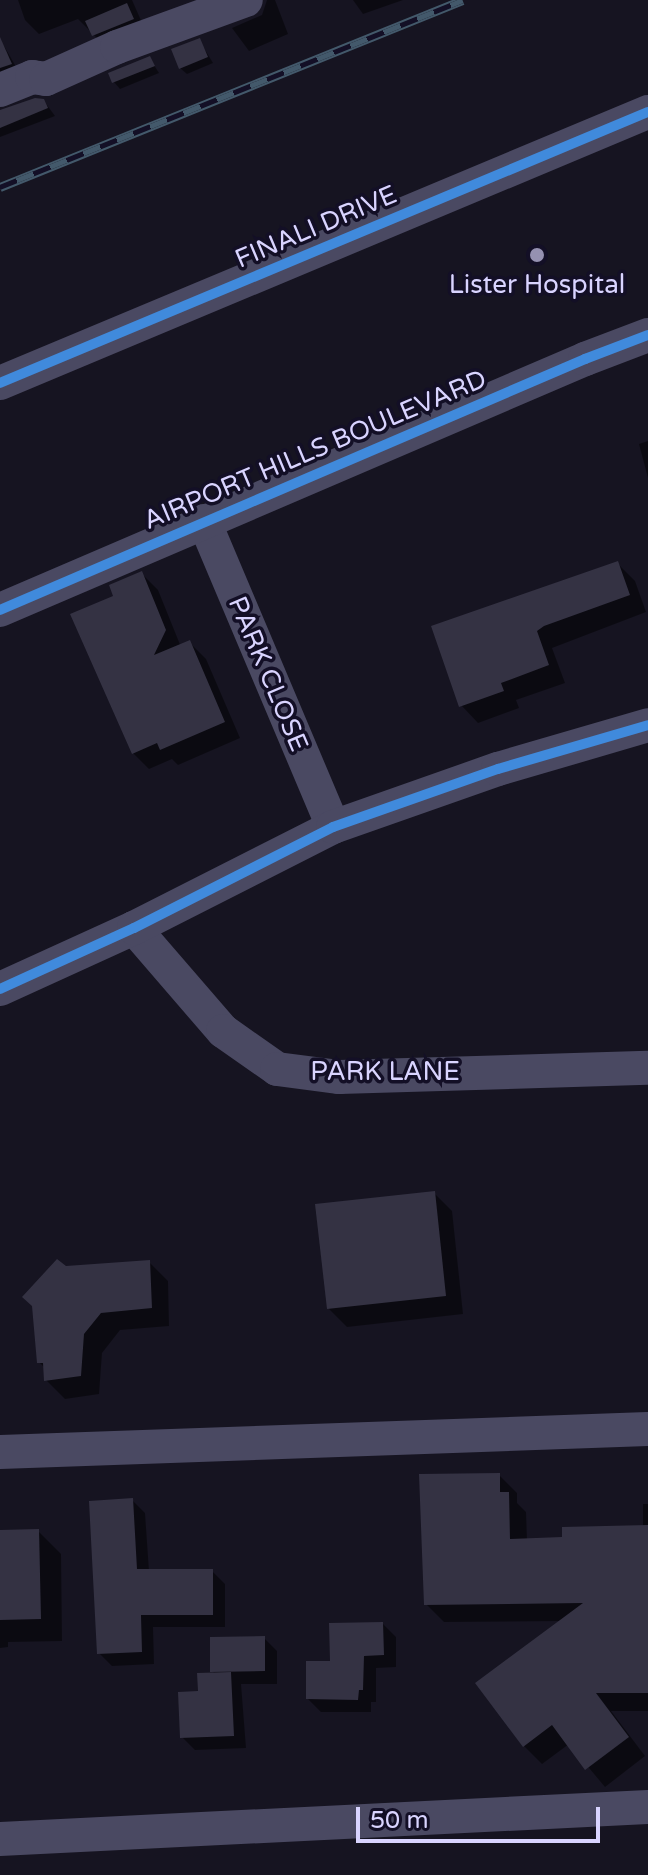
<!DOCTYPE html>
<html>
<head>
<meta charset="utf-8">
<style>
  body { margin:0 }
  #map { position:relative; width:648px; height:1875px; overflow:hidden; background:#161421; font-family:"Varela Round",sans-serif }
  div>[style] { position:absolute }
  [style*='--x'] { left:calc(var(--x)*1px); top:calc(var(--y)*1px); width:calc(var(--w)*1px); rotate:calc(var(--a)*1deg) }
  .shadow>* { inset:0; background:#0007 }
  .building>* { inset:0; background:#343243 }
  .minor>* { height:34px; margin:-17px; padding:0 17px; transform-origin:17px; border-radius:17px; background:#4a4962 }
  .rail>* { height:9px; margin-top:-4.5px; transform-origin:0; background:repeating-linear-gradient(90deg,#130f26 0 18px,#43596b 0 36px); box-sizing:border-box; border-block:2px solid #43596b }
  .cycleway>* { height:10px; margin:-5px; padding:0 5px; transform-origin:5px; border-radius:5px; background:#408adc }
  .dots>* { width:22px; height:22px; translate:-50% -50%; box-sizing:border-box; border:4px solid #130f26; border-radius:50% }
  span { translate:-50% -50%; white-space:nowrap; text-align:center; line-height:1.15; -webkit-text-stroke:7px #130f26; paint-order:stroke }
  .street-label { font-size:26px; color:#d9d4ff }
  .poi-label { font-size:26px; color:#d9d4ff }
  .scale { position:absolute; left:356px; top:1807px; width:244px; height:36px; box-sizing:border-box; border:4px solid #d9d4ff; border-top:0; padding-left:10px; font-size:24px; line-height:28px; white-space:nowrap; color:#d9d4ff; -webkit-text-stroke:6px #130f26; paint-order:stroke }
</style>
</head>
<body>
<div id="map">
  <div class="shadow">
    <div style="clip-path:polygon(18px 0,132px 0,147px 34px,108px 49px,78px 19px,39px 34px,25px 20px)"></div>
    <div style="clip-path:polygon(267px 0,275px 0,288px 34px,249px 51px,232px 28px,262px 15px)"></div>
    <div style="clip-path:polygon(353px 0,403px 0,363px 14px)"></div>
    <div style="clip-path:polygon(0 39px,19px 72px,0 82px)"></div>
    <div style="clip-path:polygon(199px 40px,213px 63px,187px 74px,180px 68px)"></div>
    <div style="clip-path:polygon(150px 59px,159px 73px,120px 89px,114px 82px,110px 74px)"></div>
    <div style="clip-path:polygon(44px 101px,55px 116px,0 137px,0 111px)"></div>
    <div style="clip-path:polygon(648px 441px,648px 478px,639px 444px)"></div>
    <div style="clip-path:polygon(618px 564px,635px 581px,646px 612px,552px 648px,565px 683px,516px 700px,519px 708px,478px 723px,461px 705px,433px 627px)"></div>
    <div style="clip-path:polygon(141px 573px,158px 590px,181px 647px,190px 643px,206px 659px,240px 738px,178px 765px,172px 759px,149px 769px,133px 753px,116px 597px)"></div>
    <div style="clip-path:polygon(434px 1193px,452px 1211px,463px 1314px,347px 1327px,329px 1309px)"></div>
    <div style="clip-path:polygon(149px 1262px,168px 1281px,169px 1326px,120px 1330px,102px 1353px,99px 1394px,65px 1399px,46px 1380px,45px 1368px,39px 1362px)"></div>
    <div style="clip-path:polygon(499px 1475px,517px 1493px,517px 1503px,526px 1512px,527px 1540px,564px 1539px,643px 1527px,643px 1504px,648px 1504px,648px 1711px,611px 1711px,645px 1756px,605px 1787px,569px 1744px,542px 1764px,524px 1746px,562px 1621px,444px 1622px,426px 1604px)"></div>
    <div style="clip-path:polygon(132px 1500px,145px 1513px,149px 1571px,212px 1571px,225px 1584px,225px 1627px,153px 1627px,154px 1664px,112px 1666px,99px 1653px)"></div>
    <div style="clip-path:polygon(38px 1531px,61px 1554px,62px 1641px,8px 1642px,8px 1647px,0 1648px,0 1532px)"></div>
    <div style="clip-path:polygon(383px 1624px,396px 1637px,396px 1667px,376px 1668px,376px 1702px,371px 1702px,371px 1712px,321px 1712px,308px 1699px,332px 1663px)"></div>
    <div style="clip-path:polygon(264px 1638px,277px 1651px,277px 1684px,241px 1684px,246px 1748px,195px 1750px,182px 1737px,200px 1693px,216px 1675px,212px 1671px)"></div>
  </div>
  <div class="building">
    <div style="clip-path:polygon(127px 3px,134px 19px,92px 36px,85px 21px)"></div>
    <div style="clip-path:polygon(0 37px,12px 64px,0 68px)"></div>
    <div style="clip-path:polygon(200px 38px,208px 57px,179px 69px,171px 49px)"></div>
    <div style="clip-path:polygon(150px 56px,155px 66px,112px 83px,108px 73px)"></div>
    <div style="clip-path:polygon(35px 98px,44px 99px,48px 108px,0 128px,0 110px)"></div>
    <div style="clip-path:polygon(618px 561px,630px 595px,544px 626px,537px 631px,549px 665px,501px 683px,504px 691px,459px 707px,431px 626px)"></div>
    <div style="clip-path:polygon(142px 571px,166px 630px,154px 655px,190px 640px,225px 722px,160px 750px,157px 743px,132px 754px,70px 614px,113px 596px,109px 585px)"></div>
    <div style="clip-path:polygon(435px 1191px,446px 1296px,327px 1309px,315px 1204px)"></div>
    <div style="clip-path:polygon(57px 1259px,66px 1266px,150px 1260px,152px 1308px,101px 1313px,84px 1334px,81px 1376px,44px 1381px,43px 1363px,37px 1363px,32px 1306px,22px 1297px)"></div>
    <div style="clip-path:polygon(500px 1473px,500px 1492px,509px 1492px,510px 1539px,562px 1537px,562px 1527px,648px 1525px,648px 1693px,596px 1693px,629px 1737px,585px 1770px,552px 1725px,523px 1747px,475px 1683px,583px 1603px,424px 1605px,419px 1474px)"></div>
    <div style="clip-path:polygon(133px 1498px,137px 1569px,213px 1569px,213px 1615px,141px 1615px,142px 1652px,97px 1654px,89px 1501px)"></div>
    <div style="clip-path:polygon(39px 1529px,41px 1619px,0 1620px,0 1530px)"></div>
    <div style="clip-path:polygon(383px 1622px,384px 1655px,364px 1656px,363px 1690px,359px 1690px,358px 1700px,306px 1699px,306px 1661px,330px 1661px,329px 1623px)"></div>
    <div style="clip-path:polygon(265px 1636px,265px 1671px,210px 1672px,210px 1637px)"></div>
    <div style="clip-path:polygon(231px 1672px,234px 1736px,180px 1738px,178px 1692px,198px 1691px,197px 1673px)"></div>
  </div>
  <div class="minor">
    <div style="--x:0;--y:90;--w:35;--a:-22"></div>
    <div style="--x:32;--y:77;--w:14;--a:8"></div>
    <div style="--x:46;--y:79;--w:78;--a:-24.3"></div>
    <div style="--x:117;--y:47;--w:137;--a:-20"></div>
    <div style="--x:0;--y:383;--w:702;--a:-22.7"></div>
    <div style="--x:204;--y:521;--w:332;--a:67.1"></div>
    <div style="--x:0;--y:610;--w:637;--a:-23.22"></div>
    <div style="--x:585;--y:359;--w:67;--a:-20.9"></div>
    <div style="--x:134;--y:928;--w:136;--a:49.2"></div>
    <div style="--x:223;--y:1031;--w:66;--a:35.1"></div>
    <div style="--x:277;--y:1069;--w:63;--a:7.4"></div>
    <div style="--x:339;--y:1077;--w:309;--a:-1.7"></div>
    <div style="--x:0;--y:989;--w:147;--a:-24.5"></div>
    <div style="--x:134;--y:928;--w:223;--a:-26.9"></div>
    <div style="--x:333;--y:827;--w:175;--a:-19.4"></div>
    <div style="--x:498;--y:769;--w:156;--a:-16.3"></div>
    <div style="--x:0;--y:1452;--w:648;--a:-2.03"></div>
    <div style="--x:0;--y:1839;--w:649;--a:-2.83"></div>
  </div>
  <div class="rail">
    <div style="--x:0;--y:187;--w:499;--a:-22"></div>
  </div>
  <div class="cycleway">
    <div style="--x:0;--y:383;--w:702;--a:-22.7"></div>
    <div style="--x:0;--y:610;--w:637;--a:-23.22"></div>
    <div style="--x:585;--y:359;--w:67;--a:-20.9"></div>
    <div style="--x:0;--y:989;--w:147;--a:-24.5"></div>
    <div style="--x:134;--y:928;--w:223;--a:-26.9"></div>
    <div style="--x:333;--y:827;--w:175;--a:-19.4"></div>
    <div style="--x:498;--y:769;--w:156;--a:-16.3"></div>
  </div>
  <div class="dots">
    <div style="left:537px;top:255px;background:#9591b1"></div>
  </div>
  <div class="street-label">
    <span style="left:316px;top:227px;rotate:-23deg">FINALI DRIVE</span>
    <span style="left:315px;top:450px;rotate:-23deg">AIRPORT HILLS BOULEVARD</span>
    <span style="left:268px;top:674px;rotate:67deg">PARK CLOSE</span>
    <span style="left:385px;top:1072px">PARK LANE</span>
  </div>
  <div class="poi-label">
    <span style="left:537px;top:285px">Lister Hospital</span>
  </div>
  <div class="scale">50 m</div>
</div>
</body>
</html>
